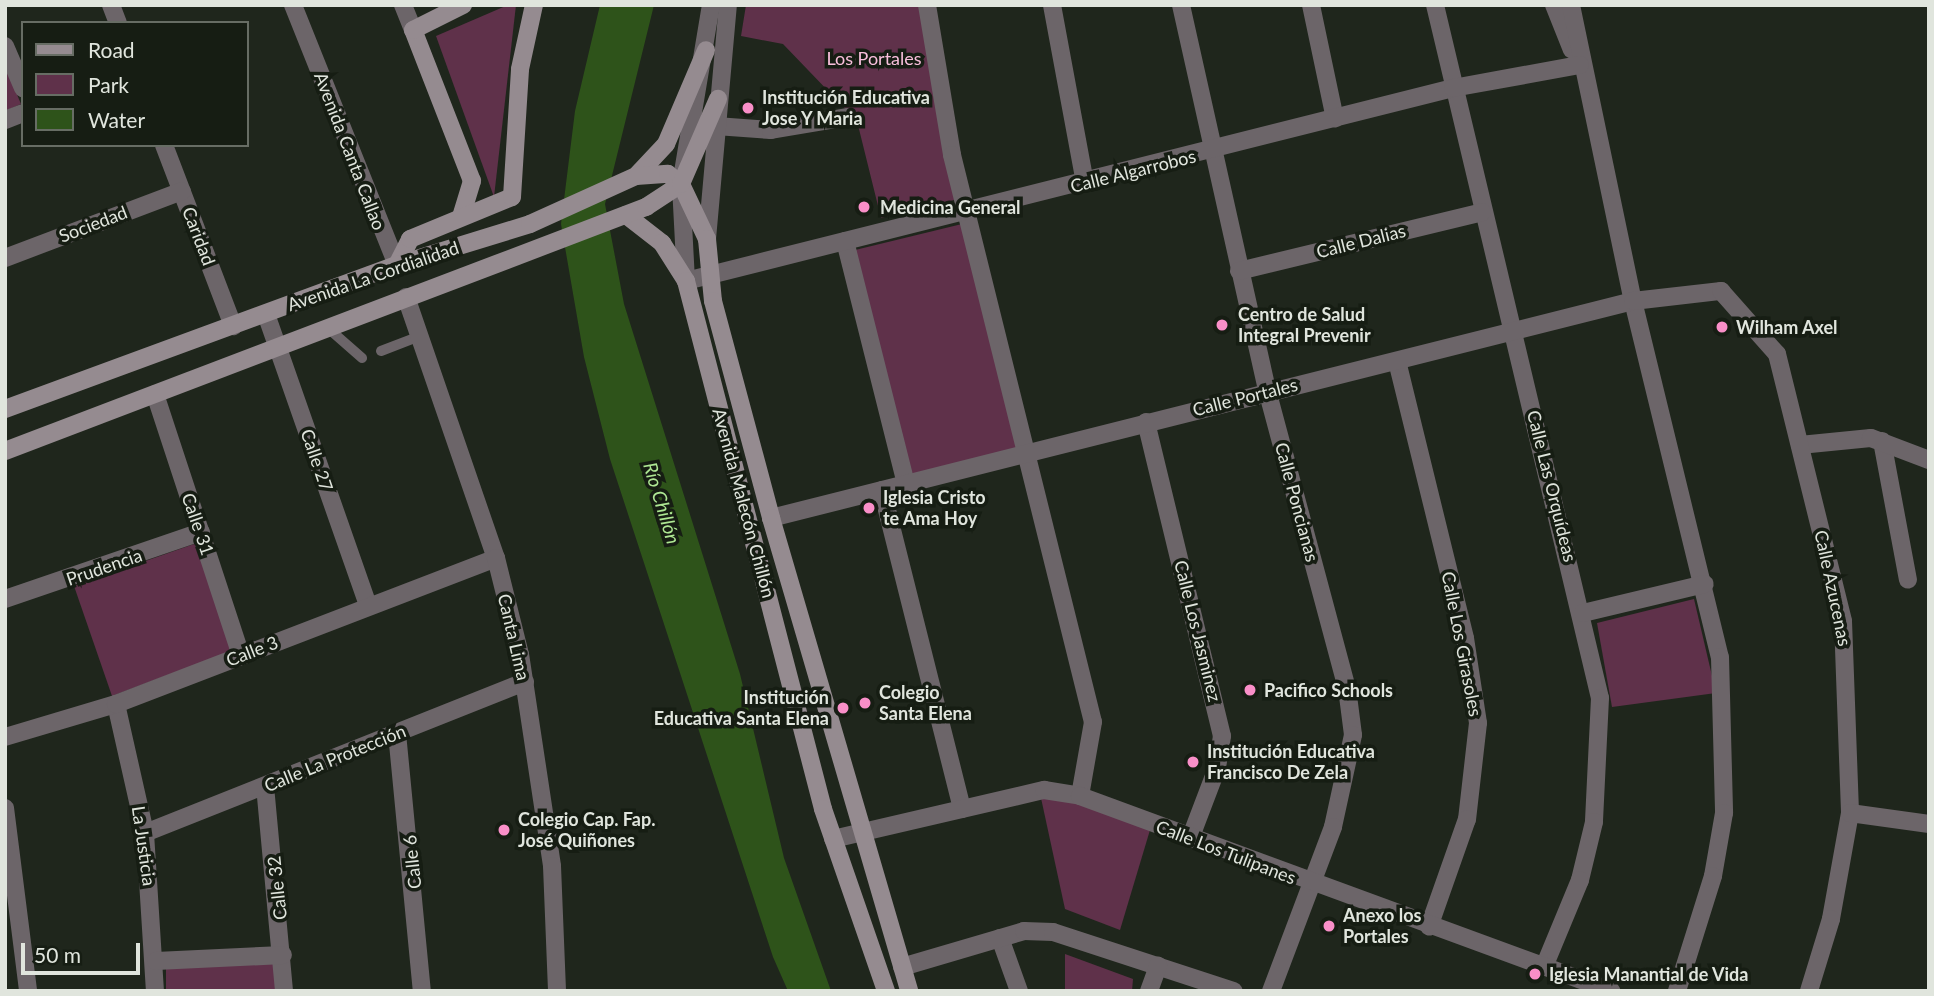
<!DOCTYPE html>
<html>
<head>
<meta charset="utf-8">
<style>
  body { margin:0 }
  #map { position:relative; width:1934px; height:996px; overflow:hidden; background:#1f261c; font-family:Lato,sans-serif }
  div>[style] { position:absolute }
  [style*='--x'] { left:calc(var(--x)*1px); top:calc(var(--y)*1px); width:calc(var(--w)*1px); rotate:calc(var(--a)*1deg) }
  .green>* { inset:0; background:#5f314a }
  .water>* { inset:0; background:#2e531a }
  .service>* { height:10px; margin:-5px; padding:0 5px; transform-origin:5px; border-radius:5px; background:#6c6569 }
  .minor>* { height:18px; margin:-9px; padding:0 9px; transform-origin:9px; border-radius:9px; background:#6c6569 }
  .tertiary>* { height:18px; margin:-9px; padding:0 9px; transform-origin:9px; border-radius:9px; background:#6c6569 }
  .secondary>* { height:18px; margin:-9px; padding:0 9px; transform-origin:9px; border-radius:9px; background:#958b90 }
  .dots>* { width:19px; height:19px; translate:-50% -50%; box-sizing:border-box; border:4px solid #161d13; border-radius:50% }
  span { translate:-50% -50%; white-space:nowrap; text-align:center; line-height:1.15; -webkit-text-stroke:7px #161d13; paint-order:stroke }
  .park-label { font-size:18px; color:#f9bfdc }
  .poi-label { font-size:18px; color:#e0e5dd; font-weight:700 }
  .left { translate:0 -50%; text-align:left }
  .right { translate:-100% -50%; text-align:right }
  .street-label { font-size:18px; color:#e0e5dd }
  .water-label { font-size:19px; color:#aee793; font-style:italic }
  .frame { position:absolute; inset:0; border:7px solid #e0e5dd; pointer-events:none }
  .legend { position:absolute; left:21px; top:21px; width:228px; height:126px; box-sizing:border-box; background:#161d13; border:2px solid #676d64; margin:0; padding:9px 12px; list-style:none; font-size:21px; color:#e0e5dd }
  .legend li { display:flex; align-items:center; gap:14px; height:35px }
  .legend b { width:35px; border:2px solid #676d64 }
  .scale { position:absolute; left:21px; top:943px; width:119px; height:32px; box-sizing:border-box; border:4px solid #e0e5dd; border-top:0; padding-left:9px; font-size:21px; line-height:24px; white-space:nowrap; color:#e0e5dd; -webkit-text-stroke:5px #161d13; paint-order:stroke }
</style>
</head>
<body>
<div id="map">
  <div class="green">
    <div style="clip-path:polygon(508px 5px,516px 5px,494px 197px,436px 36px)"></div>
    <div style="clip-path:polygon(746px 5px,923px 5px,958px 199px,881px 218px,857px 121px,783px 44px,741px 36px)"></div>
    <div style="clip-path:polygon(5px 66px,21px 104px,5px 111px)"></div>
    <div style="clip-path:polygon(962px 224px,1018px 449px,907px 479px,851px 251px)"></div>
    <div style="clip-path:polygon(197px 543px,232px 651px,112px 696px,74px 586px)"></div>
    <div style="clip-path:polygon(1694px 599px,1716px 693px,1612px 707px,1597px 623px)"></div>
    <div style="clip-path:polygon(1041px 798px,1083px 803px,1150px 830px,1120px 930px,1065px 909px)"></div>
    <div style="clip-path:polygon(1065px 954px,1133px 979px,1132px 991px,1065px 991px)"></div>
    <div style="clip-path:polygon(275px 958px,276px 991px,166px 991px,166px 963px)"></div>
  </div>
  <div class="water">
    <div style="clip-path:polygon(600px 5px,654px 5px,605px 204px,624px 304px,740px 674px,784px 858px,831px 991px,788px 991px,773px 957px,610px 459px,584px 357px,561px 224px,575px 111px)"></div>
  </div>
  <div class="service">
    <div style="--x:329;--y:329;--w:44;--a:41.3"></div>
    <div style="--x:381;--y:351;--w:40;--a:-21"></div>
  </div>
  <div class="minor">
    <div style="--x:111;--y:5;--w:19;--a:69"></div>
    <div style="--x:293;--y:5;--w:280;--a:68.2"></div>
    <div style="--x:403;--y:5;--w:27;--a:68"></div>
    <div style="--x:927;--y:5;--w:152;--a:80.5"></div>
    <div style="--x:952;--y:155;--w:584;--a:76.04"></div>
    <div style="--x:1093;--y:722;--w:75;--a:100"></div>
    <div style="--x:1052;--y:5;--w:181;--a:79.5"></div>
    <div style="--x:1181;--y:5;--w:394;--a:77.4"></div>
    <div style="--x:1267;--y:390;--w:309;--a:75"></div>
    <div style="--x:1347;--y:688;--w:47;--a:82.7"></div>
    <div style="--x:1353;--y:735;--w:94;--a:102.3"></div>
    <div style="--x:1333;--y:827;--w:175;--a:110.7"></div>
    <div style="--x:1311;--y:5;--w:116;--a:78.1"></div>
    <div style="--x:1435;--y:5;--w:712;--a:76.61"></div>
    <div style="--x:1600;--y:698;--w:124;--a:92.8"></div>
    <div style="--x:1594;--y:822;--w:60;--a:103.6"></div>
    <div style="--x:1580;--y:880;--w:94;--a:112.5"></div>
    <div style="--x:1554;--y:5;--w:48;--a:68.2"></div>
    <div style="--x:1571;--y:5;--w:302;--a:78.2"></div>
    <div style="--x:1633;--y:301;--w:366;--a:76.3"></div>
    <div style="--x:1720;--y:657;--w:156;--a:88.5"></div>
    <div style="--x:1724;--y:813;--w:64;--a:99.9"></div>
    <div style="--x:1713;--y:876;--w:121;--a:107.4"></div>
    <div style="--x:5;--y:46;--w:46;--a:66.8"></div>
    <div style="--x:5;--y:120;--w:19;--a:-21"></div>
    <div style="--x:716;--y:126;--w:55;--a:4.2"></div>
    <div style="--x:771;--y:130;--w:77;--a:-9.7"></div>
    <div style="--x:164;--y:145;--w:194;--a:69.1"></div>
    <div style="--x:845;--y:241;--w:250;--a:75.9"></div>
    <div style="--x:5;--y:258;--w:189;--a:-20.7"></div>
    <div style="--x:1239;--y:271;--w:250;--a:-13.6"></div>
    <div style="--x:686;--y:281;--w:791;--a:-14.12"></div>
    <div style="--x:1453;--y:88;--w:129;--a:-10.3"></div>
    <div style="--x:266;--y:314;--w:309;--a:70.7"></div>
    <div style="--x:1397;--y:361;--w:285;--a:76.2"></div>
    <div style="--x:1465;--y:638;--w:86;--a:81.3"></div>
    <div style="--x:1478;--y:723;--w:97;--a:96.5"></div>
    <div style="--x:1467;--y:819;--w:114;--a:109.4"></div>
    <div style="--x:155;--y:394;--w:275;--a:71.8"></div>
    <div style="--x:1146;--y:422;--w:323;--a:76.4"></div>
    <div style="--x:1222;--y:736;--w:32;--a:99"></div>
    <div style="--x:1217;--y:768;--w:76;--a:110.8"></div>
    <div style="--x:1882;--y:441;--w:141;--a:79.4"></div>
    <div style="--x:1800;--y:445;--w:71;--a:-5.6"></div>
    <div style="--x:1871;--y:438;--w:62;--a:20.8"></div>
    <div style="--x:882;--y:490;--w:329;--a:75.9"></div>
    <div style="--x:771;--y:518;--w:889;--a:-14.13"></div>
    <div style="--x:1633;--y:301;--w:89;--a:-6.5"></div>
    <div style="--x:1721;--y:291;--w:84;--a:48.4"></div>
    <div style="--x:1777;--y:354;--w:275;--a:76.1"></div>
    <div style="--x:1843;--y:621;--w:192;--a:87.9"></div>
    <div style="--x:1850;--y:813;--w:108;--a:100.2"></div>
    <div style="--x:1831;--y:919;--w:75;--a:107"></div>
    <div style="--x:5;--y:599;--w:207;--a:-18.9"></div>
    <div style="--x:1583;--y:613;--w:125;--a:-13.4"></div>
    <div style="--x:116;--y:704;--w:132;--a:77.3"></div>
    <div style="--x:145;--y:833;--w:158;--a:86.4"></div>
    <div style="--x:397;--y:733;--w:259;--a:84.5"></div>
    <div style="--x:5;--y:737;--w:116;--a:-16.6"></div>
    <div style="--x:116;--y:704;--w:407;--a:-21"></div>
    <div style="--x:265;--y:786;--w:206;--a:84.7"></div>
    <div style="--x:5;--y:808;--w:184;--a:82.8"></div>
    <div style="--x:1850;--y:813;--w:80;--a:7.9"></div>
    <div style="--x:145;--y:833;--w:409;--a:-21.7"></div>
    <div style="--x:833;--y:839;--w:217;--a:-13.1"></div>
    <div style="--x:1044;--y:790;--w:36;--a:9"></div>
    <div style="--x:1080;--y:796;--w:566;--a:20.16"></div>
    <div style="--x:1000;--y:938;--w:56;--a:70.3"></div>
    <div style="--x:156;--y:961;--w:127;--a:-2.7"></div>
    <div style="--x:902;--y:967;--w:127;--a:-16.4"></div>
    <div style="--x:1024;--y:931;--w:29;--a:2"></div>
    <div style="--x:1053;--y:932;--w:190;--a:18.1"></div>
    <div style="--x:1149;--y:991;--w:27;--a:-70"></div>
  </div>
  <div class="tertiary">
    <div style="--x:707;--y:239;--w:235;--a:-84.9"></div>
    <div style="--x:686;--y:281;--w:97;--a:-93"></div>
    <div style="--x:681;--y:184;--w:181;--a:-80.5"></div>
    <div style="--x:406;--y:297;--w:276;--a:71"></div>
    <div style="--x:496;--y:558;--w:99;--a:76"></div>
    <div style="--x:520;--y:654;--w:214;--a:81.4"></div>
    <div style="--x:552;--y:866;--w:125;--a:87.7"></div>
  </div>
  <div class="secondary">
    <div style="--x:638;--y:174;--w:41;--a:-47"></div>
    <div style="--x:666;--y:144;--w:102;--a:-66.9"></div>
    <div style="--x:626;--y:215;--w:46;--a:37.9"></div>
    <div style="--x:662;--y:243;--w:45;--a:57.7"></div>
    <div style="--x:686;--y:281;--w:545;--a:75.45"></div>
    <div style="--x:823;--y:809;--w:193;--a:70.9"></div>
    <div style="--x:461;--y:217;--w:38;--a:-73"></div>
    <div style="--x:472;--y:181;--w:162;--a:-111.3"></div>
    <div style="--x:413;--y:30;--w:56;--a:-26.6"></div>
    <div style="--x:397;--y:265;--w:29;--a:-63"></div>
    <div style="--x:410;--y:239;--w:110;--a:-22.4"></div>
    <div style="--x:512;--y:197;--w:128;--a:-86.4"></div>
    <div style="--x:520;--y:69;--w:66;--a:-77.7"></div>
    <div style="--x:5;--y:409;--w:418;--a:-20.2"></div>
    <div style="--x:397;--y:265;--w:139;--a:-17.1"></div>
    <div style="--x:530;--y:224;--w:116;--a:-24.4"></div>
    <div style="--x:636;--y:176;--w:32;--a:-4"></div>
    <div style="--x:668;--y:174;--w:16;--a:38"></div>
    <div style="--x:681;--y:184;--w:61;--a:64.7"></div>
    <div style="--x:707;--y:239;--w:62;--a:84.5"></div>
    <div style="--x:713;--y:301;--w:225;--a:75"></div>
    <div style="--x:771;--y:518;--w:493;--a:73.7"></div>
    <div style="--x:5;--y:451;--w:686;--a:-20.84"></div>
    <div style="--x:646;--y:207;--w:42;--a:-33.3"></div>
    <div style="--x:681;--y:184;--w:93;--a:-66.5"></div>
  </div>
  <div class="dots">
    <div style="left:748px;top:108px;background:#f98fc8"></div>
    <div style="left:864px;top:207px;background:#f98fc8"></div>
    <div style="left:1222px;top:325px;background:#f98fc8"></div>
    <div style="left:1722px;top:327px;background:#f98fc8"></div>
    <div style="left:869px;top:508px;background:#f98fc8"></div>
    <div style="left:1250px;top:690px;background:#f98fc8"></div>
    <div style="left:865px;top:703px;background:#f98fc8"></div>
    <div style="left:843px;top:708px;background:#f98fc8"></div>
    <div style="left:1193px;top:762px;background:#f98fc8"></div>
    <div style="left:504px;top:830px;background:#f98fc8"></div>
    <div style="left:1329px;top:926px;background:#f98fc8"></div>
    <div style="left:1535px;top:974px;background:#f98fc8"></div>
  </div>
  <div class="park-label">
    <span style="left:874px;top:58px">Los Portales</span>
  </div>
  <div class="poi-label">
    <span class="left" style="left:762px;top:108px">Institución Educativa<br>Jose Y Maria</span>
    <span class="left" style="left:880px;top:207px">Medicina General</span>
    <span class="left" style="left:1238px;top:325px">Centro de Salud<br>Integral Prevenir</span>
    <span class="left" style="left:1736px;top:327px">Wilham Axel</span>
    <span class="left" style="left:883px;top:508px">Iglesia Cristo<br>te Ama Hoy</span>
    <span class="left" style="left:1264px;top:690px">Pacifico Schools</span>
    <span class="left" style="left:879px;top:703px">Colegio<br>Santa Elena</span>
    <span class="right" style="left:829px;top:708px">Institución<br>Educativa Santa Elena</span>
    <span class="left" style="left:1207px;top:762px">Institución Educativa<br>Francisco De Zela</span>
    <span class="left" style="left:518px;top:830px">Colegio Cap. Fap.<br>José Quiñones</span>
    <span class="left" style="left:1343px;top:926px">Anexo los<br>Portales</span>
    <span class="left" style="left:1549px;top:974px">Iglesia Manantial de Vida</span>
  </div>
  <div class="street-label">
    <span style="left:350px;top:151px;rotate:69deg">Avenida Canta Callao</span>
    <span style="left:1133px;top:171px;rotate:-14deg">Calle Algarrobos</span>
    <span style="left:93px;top:224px;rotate:-21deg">Sociedad</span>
    <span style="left:199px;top:236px;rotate:69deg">Caridad</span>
    <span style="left:1361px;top:241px;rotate:-14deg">Calle Dalias</span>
    <span style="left:373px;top:276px;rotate:-19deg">Avenida La Cordialidad</span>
    <span style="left:1245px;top:397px;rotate:-14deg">Calle Portales</span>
    <span style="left:317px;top:460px;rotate:71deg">Calle 27</span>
    <span style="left:1552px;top:486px;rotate:76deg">Calle Las Orquídeas</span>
    <span style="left:1297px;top:502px;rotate:75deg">Calle Poncianas</span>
    <span style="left:744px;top:503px;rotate:75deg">Avenida Malecón Chillón</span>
    <span style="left:198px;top:524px;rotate:71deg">Calle 31</span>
    <span style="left:104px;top:567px;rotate:-19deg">Prudencia</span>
    <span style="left:1833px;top:588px;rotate:78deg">Calle Azucenas</span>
    <span style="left:1198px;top:631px;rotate:76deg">Calle Los Jasminez</span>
    <span style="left:514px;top:637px;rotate:77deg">Canta Lima</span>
    <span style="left:1462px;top:644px;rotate:79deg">Calle Los Girasoles</span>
    <span style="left:252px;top:651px;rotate:-21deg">Calle 3</span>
    <span style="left:335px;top:758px;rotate:-22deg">Calle La Protección</span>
    <span style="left:144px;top:846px;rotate:82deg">La Justicia</span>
    <span style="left:1226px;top:852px;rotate:21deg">Calle Los Tulipanes</span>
    <span style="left:412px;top:862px;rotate:-96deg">Calle 6</span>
    <span style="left:277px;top:888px;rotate:-96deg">Calle 32</span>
  </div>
  <div class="water-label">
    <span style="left:662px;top:503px;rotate:73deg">Río Chillón</span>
  </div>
  <div class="frame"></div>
  <ul class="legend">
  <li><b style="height:9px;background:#958b90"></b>Road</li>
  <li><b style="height:19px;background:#5f314a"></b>Park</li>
  <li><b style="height:19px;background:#2e531a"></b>Water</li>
  </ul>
  <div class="scale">50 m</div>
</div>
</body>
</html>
